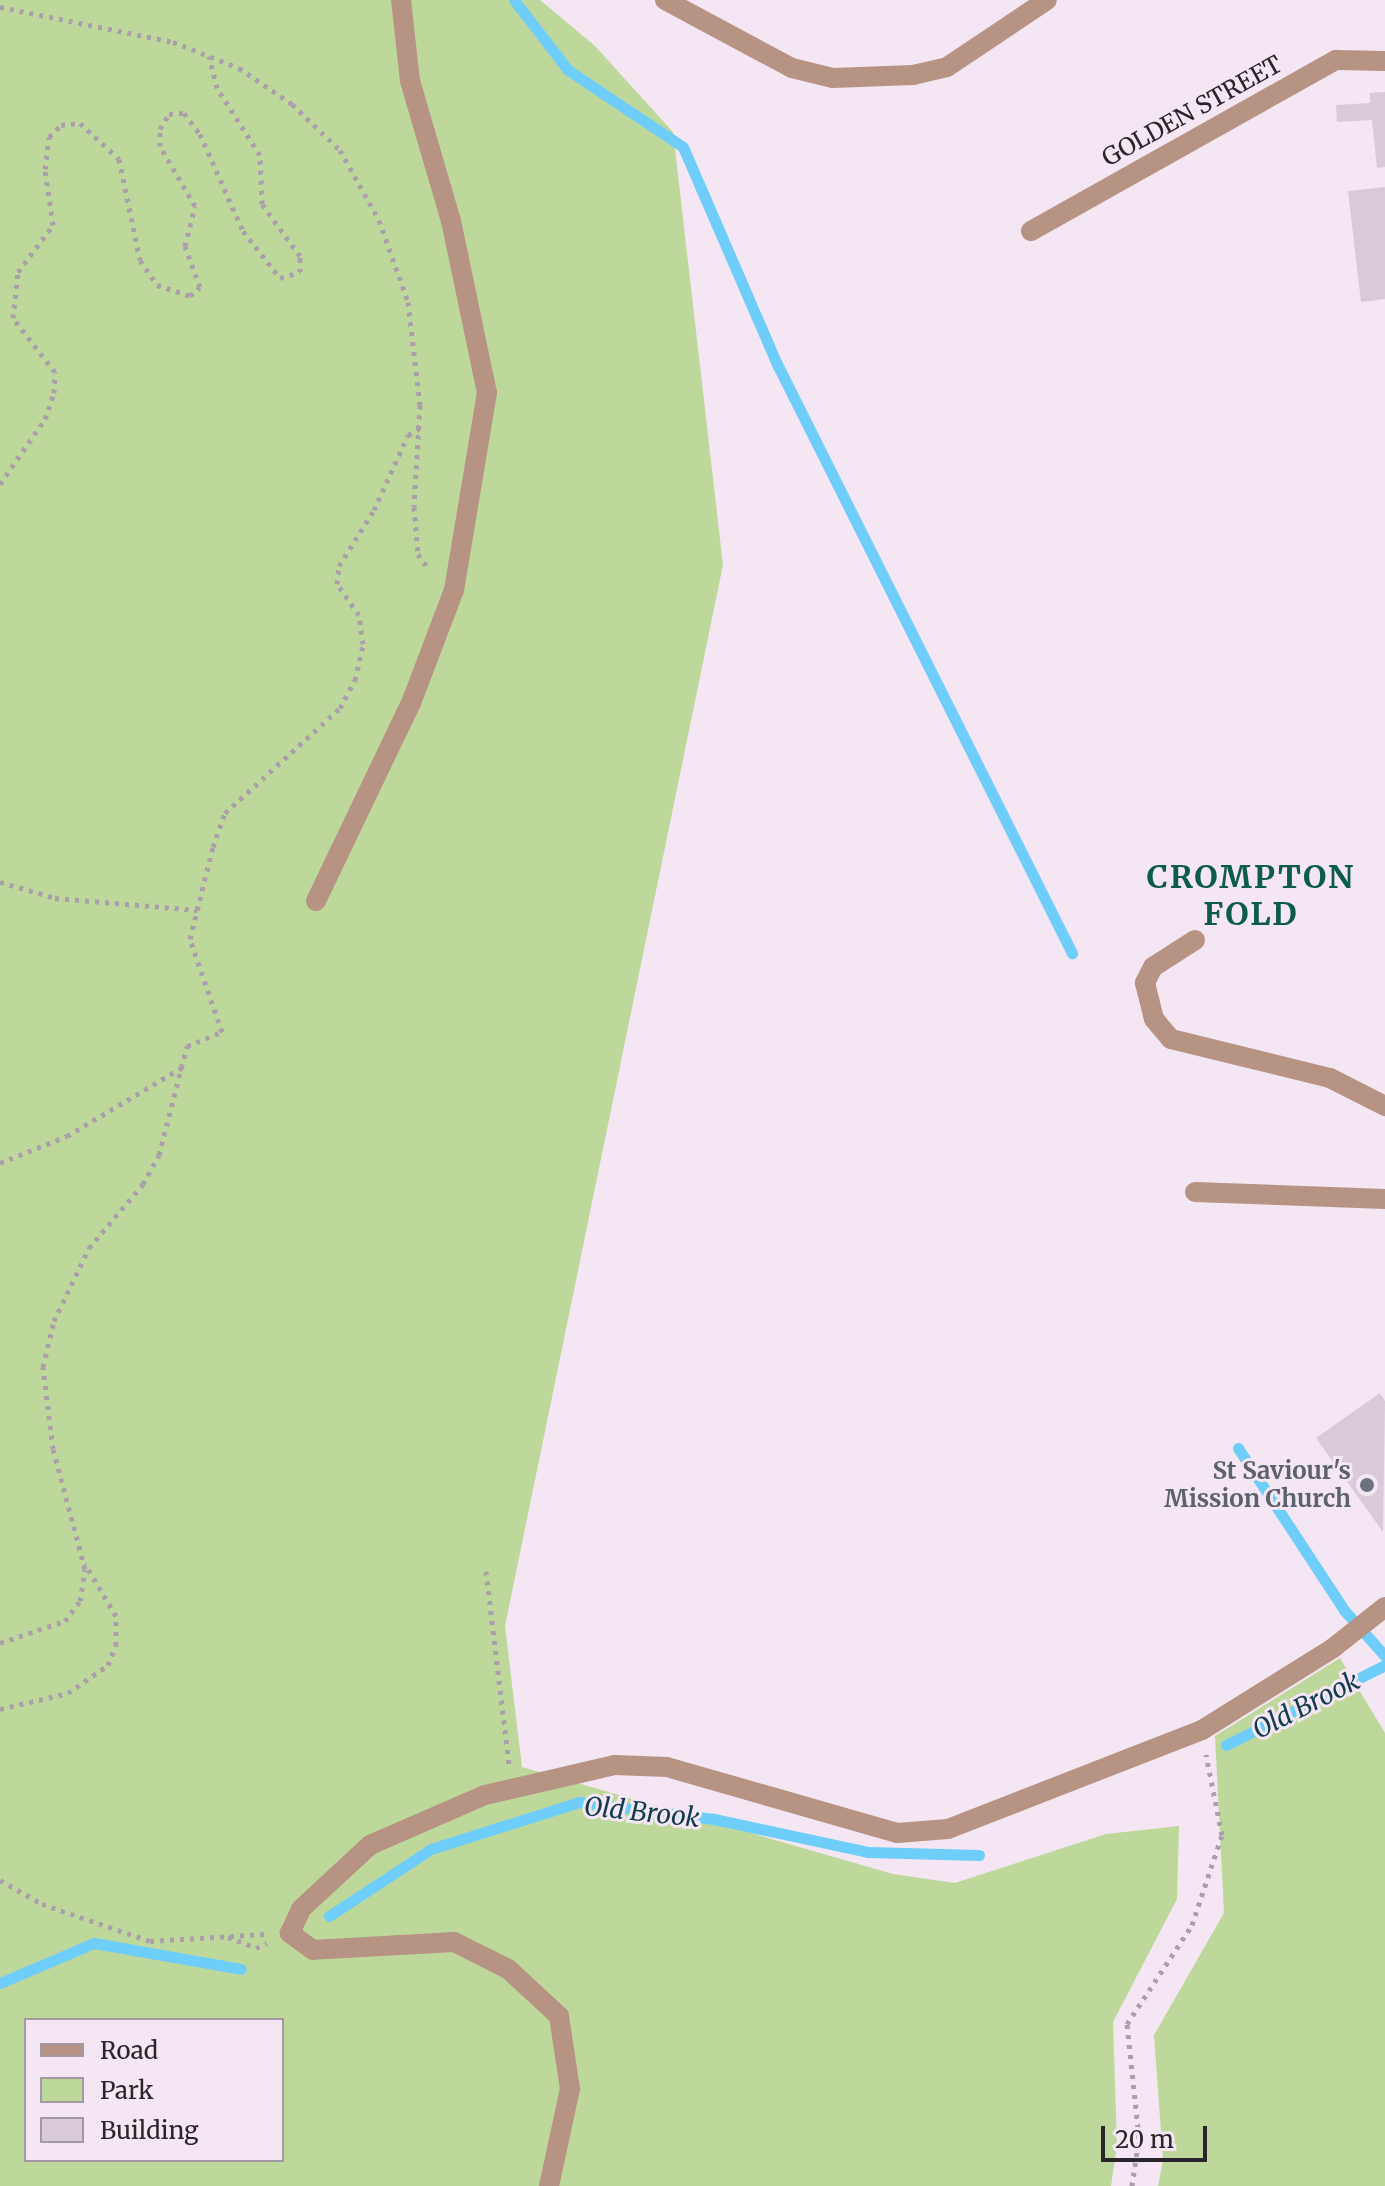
<!DOCTYPE html>
<html>
<head>
<meta charset="utf-8">
<style>
  body { margin:0 }
  #map { position:relative; width:1385px; height:2186px; overflow:hidden; background:#f4e6f3; font-family:Merriweather,serif }
  div>[style] { position:absolute }
  [style*='--x'] { left:calc(var(--x)*1px); top:calc(var(--y)*1px); width:calc(var(--w)*1px); rotate:calc(var(--a)*1deg) }
  .green>* { inset:0; background:#bed89b }
  .stream>* { height:11px; margin:-5.5px; padding:0 5.5px; transform-origin:5.5px; border-radius:5.5px; background:#6fcef9 }
  .building>* { inset:0; background:#d8cbd7 }
  .path>* { height:5px; margin-top:-2.5px; transform-origin:0; background:repeating-linear-gradient(90deg,#aba0aa 0 4px,transparent 0 10px) }
  .minor>* { height:20px; margin:-10px; padding:0 10px; transform-origin:10px; border-radius:10px; background:#b79384 }
  .dots>* { width:22px; height:22px; translate:-50% -50%; box-sizing:border-box; border:4px solid #f4e6f3; border-radius:50% }
  span { translate:-50% -50%; white-space:nowrap; text-align:center; line-height:1.15; -webkit-text-stroke:6px #f4e6f3; paint-order:stroke }
  .street-label { font-size:24px; color:#2a252a }
  .worship-label { font-size:24px; color:#5b616d; font-weight:700 }
  .right { translate:-100% -50%; text-align:right }
  .water-label { font-size:26px; color:#123c4e; font-style:italic }
  .district-label { font-size:32px; color:#0c5c48; font-weight:700; letter-spacing:2px }
  .legend { position:absolute; left:24px; top:2018px; width:260px; height:144px; box-sizing:border-box; background:#f4e6f3; border:2px solid #a399a3; margin:0; padding:10px 14px; list-style:none; font-size:24px; color:#2a252a }
  .legend li { display:flex; align-items:center; gap:16px; height:40px }
  .legend b { width:40px; border:2px solid #a399a3 }
  .scale { position:absolute; left:1101px; top:2126px; width:106px; height:36px; box-sizing:border-box; border:4px solid #2a252a; border-top:0; padding-left:10px; font-size:24px; line-height:28px; white-space:nowrap; color:#2a252a; -webkit-text-stroke:6px #f4e6f3; paint-order:stroke }
</style>
</head>
<body>
<div id="map">
  <div class="green">
    <div style="clip-path:polygon(evenodd,0 0,540px 0,595px 46px,673px 132px,723px 565px,505px 1626px,522px 1767px,893px 1874px,955px 1883px,1106px 1834px,1179px 1826px,1177px 1899px,1113px 2022px,1117px 2145px,1111px 2186px,0 2186px,0 0,26px 2020px,282px 2020px,282px 2160px,26px 2160px,26px 2020px)"></div>
    <div style="clip-path:polygon(1340px 1658px,1385px 1733px,1385px 2186px,1158px 2186px,1163px 2160px,1154px 2035px,1224px 1913px,1215px 1736px)"></div>
  </div>
  <div class="stream">
    <div style="--x:514;--y:0;--w:88;--a:52.4"></div>
    <div style="--x:568;--y:70;--w:138;--a:33.8"></div>
    <div style="--x:683;--y:147;--w:236;--a:66.6"></div>
    <div style="--x:777;--y:364;--w:659;--a:63.4"></div>
    <div style="--x:1238;--y:1448;--w:194;--a:56.8"></div>
    <div style="--x:1344;--y:1610;--w:62;--a:48.3"></div>
    <div style="--x:1226;--y:1745;--w:178;--a:-26.7"></div>
    <div style="--x:329;--y:1916;--w:122;--a:-33.3"></div>
    <div style="--x:431;--y:1849;--w:155;--a:-17.6"></div>
    <div style="--x:579;--y:1802;--w:136;--a:7.2"></div>
    <div style="--x:714;--y:1819;--w:157;--a:12.1"></div>
    <div style="--x:868;--y:1852;--w:111;--a:1.5"></div>
    <div style="--x:0;--y:1983;--w:102;--a:-23.1"></div>
    <div style="--x:94;--y:1943;--w:149;--a:10"></div>
  </div>
  <div class="building">
    <div style="clip-path:polygon(1385px 92px,1385px 167px,1377px 168px,1372px 120px,1337px 122px,1336px 105px,1370px 103px,1370px 93px)"></div>
    <div style="clip-path:polygon(1385px 187px,1385px 299px,1361px 302px,1348px 191px)"></div>
    <div style="clip-path:polygon(1380px 1393px,1385px 1401px,1383px 1532px,1316px 1438px)"></div>
  </div>
  <div class="path">
    <div style="--x:0;--y:7;--w:177;--a:11.4"></div>
    <div style="--x:173;--y:42;--w:71;--a:21.5"></div>
    <div style="--x:239;--y:68;--w:64;--a:34.2"></div>
    <div style="--x:292;--y:104;--w:66;--a:43.8"></div>
    <div style="--x:340;--y:150;--w:80;--a:60.9"></div>
    <div style="--x:379;--y:220;--w:87;--a:70.5"></div>
    <div style="--x:408;--y:302;--w:104;--a:83.4"></div>
    <div style="--x:420;--y:405;--w:102;--a:93.4"></div>
    <div style="--x:414;--y:507;--w:47;--a:85.1"></div>
    <div style="--x:418;--y:554;--w:19;--a:55"></div>
    <div style="--x:0;--y:484;--w:79;--a:-55.3"></div>
    <div style="--x:45;--y:419;--w:28;--a:-71"></div>
    <div style="--x:54;--y:393;--w:21;--a:-87"></div>
    <div style="--x:55;--y:372;--w:68;--a:-127.9"></div>
    <div style="--x:13;--y:318;--w:46;--a:-83.8"></div>
    <div style="--x:18;--y:272;--w:59;--a:-53.3"></div>
    <div style="--x:53;--y:225;--w:57;--a:-98.1"></div>
    <div style="--x:45;--y:169;--w:32;--a:-83"></div>
    <div style="--x:49;--y:137;--w:17;--a:-45"></div>
    <div style="--x:61;--y:125;--w:19;--a:-6"></div>
    <div style="--x:80;--y:123;--w:53;--a:42.7"></div>
    <div style="--x:119;--y:159;--w:103;--a:78.3"></div>
    <div style="--x:140;--y:260;--w:30;--a:56"></div>
    <div style="--x:157;--y:285;--w:35;--a:18"></div>
    <div style="--x:190;--y:296;--w:13;--a:-42"></div>
    <div style="--x:200;--y:287;--w:44;--a:-110.1"></div>
    <div style="--x:185;--y:246;--w:41;--a:-76"></div>
    <div style="--x:195;--y:206;--w:69;--a:-120.3"></div>
    <div style="--x:160;--y:146;--w:17;--a:-90"></div>
    <div style="--x:160;--y:129;--w:17;--a:-59"></div>
    <div style="--x:169;--y:114;--w:15;--a:-4"></div>
    <div style="--x:184;--y:113;--w:26;--a:53"></div>
    <div style="--x:200;--y:134;--w:106;--a:66.1"></div>
    <div style="--x:243;--y:231;--w:60;--a:51.8"></div>
    <div style="--x:280;--y:278;--w:21;--a:-17"></div>
    <div style="--x:300;--y:272;--w:16;--a:-90"></div>
    <div style="--x:300;--y:256;--w:64;--a:-126.2"></div>
    <div style="--x:262;--y:204;--w:49;--a:-92.3"></div>
    <div style="--x:260;--y:155;--w:80;--a:-122.7"></div>
    <div style="--x:217;--y:88;--w:33;--a:-104"></div>
    <div style="--x:0;--y:882;--w:57;--a:16.2"></div>
    <div style="--x:55;--y:898;--w:143;--a:4.8"></div>
    <div style="--x:0;--y:1163;--w:72;--a:-21.9"></div>
    <div style="--x:67;--y:1136;--w:139;--a:-30.8"></div>
    <div style="--x:486;--y:1571;--w:194;--a:83.2"></div>
    <div style="--x:0;--y:1643;--w:69;--a:-18.7"></div>
    <div style="--x:65;--y:1621;--w:25;--a:-53"></div>
    <div style="--x:80;--y:1601;--w:32;--a:-81"></div>
    <div style="--x:85;--y:1569;--w:124;--a:-104.9"></div>
    <div style="--x:53;--y:1449;--w:83;--a:-97"></div>
    <div style="--x:43;--y:1367;--w:47;--a:-76.6"></div>
    <div style="--x:54;--y:1321;--w:81;--a:-64.4"></div>
    <div style="--x:89;--y:1248;--w:84;--a:-49.8"></div>
    <div style="--x:143;--y:1184;--w:33;--a:-61"></div>
    <div style="--x:159;--y:1155;--w:113;--a:-75.6"></div>
    <div style="--x:187;--y:1046;--w:38;--a:-22"></div>
    <div style="--x:222;--y:1032;--w:98;--a:-109"></div>
    <div style="--x:190;--y:939;--w:95;--a:-76"></div>
    <div style="--x:213;--y:847;--w:36;--a:-71"></div>
    <div style="--x:225;--y:813;--w:156;--a:-42.4"></div>
    <div style="--x:340;--y:708;--w:32;--a:-62"></div>
    <div style="--x:355;--y:680;--w:37;--a:-77"></div>
    <div style="--x:363;--y:644;--w:29;--a:-98"></div>
    <div style="--x:359;--y:615;--w:38;--a:-125"></div>
    <div style="--x:337;--y:584;--w:18;--a:-84"></div>
    <div style="--x:339;--y:566;--w:66;--a:-58"></div>
    <div style="--x:374;--y:510;--w:82;--a:-65.6"></div>
    <div style="--x:408;--y:435;--w:13;--a:-29"></div>
    <div style="--x:0;--y:1709;--w:70;--a:-13.2"></div>
    <div style="--x:68;--y:1693;--w:49;--a:-35"></div>
    <div style="--x:108;--y:1665;--w:22;--a:-68"></div>
    <div style="--x:116;--y:1645;--w:29;--a:-90"></div>
    <div style="--x:116;--y:1616;--w:61;--a:-120.8"></div>
    <div style="--x:0;--y:1880;--w:48;--a:29.7"></div>
    <div style="--x:42;--y:1904;--w:114;--a:18.9"></div>
    <div style="--x:150;--y:1941;--w:116;--a:-3.5"></div>
    <div style="--x:228;--y:1937;--w:30;--a:21"></div>
    <div style="--x:256;--y:1948;--w:12;--a:-24"></div>
    <div style="--x:1132;--y:2186;--w:49;--a:-81.7"></div>
    <div style="--x:1139;--y:2138;--w:115;--a:-96"></div>
    <div style="--x:1127;--y:2024;--w:118;--a:-56.7"></div>
    <div style="--x:1192;--y:1925;--w:95;--a:-71.6"></div>
    <div style="--x:1222;--y:1835;--w:82;--a:-101.3"></div>
  </div>
  <div class="minor">
    <div style="--x:665;--y:0;--w:144;--a:28.2"></div>
    <div style="--x:792;--y:68;--w:42;--a:13.7"></div>
    <div style="--x:833;--y:78;--w:80;--a:-2.1"></div>
    <div style="--x:913;--y:75;--w:35;--a:-13"></div>
    <div style="--x:947;--y:67;--w:120;--a:-33.8"></div>
    <div style="--x:1031;--y:231;--w:350;--a:-29.3"></div>
    <div style="--x:1336;--y:60;--w:49;--a:1.2"></div>
    <div style="--x:316;--y:901;--w:220;--a:-64.4"></div>
    <div style="--x:411;--y:703;--w:121;--a:-69.2"></div>
    <div style="--x:454;--y:590;--w:200;--a:-80.5"></div>
    <div style="--x:487;--y:393;--w:176;--a:-101.8"></div>
    <div style="--x:451;--y:221;--w:146;--a:-106.3"></div>
    <div style="--x:410;--y:81;--w:81;--a:-96.3"></div>
    <div style="--x:1195;--y:940;--w:50;--a:147.3"></div>
    <div style="--x:1153;--y:967;--w:18;--a:117"></div>
    <div style="--x:1145;--y:983;--w:37;--a:76"></div>
    <div style="--x:1154;--y:1019;--w:26;--a:50"></div>
    <div style="--x:1171;--y:1039;--w:164;--a:13.8"></div>
    <div style="--x:1330;--y:1078;--w:62;--a:27"></div>
    <div style="--x:1195;--y:1192;--w:190;--a:2.1"></div>
    <div style="--x:549;--y:2186;--w:99;--a:-77.8"></div>
    <div style="--x:570;--y:2089;--w:74;--a:-98.6"></div>
    <div style="--x:559;--y:2016;--w:69;--a:-137.3"></div>
    <div style="--x:508;--y:1969;--w:60;--a:-153.4"></div>
    <div style="--x:454;--y:1942;--w:141;--a:176.8"></div>
    <div style="--x:313;--y:1950;--w:29;--a:-144"></div>
    <div style="--x:290;--y:1933;--w:26;--a:-65"></div>
    <div style="--x:301;--y:1909;--w:94;--a:-42.8"></div>
    <div style="--x:370;--y:1845;--w:125;--a:-23.5"></div>
    <div style="--x:485;--y:1795;--w:133;--a:-13"></div>
    <div style="--x:615;--y:1765;--w:52;--a:2.2"></div>
    <div style="--x:667;--y:1767;--w:239;--a:16"></div>
    <div style="--x:897;--y:1833;--w:51;--a:-4.5"></div>
    <div style="--x:948;--y:1829;--w:273;--a:-21.3"></div>
    <div style="--x:1202;--y:1730;--w:155;--a:-32"></div>
    <div style="--x:1333;--y:1648;--w:66;--a:-38.3"></div>
  </div>
  <div class="dots">
    <div style="left:1367px;top:1485px;background:#6b7280"></div>
  </div>
  <div class="street-label">
    <span style="left:1192px;top:111px;rotate:-29deg">GOLDEN STREET</span>
  </div>
  <div class="worship-label">
    <span class="right" style="left:1351px;top:1485px">St Saviour's<br>Mission Church</span>
  </div>
  <div class="water-label">
    <span style="left:1306px;top:1705px;rotate:-27deg">Old Brook</span>
    <span style="left:642px;top:1812px;rotate:6deg">Old Brook</span>
  </div>
  <div class="district-label">
    <span style="left:1251px;top:896px">CROMPTON<br>FOLD</span>
  </div>
  <ul class="legend">
  <li><b style="height:10px;background:#b79384"></b>Road</li>
  <li><b style="height:22px;background:#bed89b"></b>Park</li>
  <li><b style="height:22px;background:#d8cbd7"></b>Building</li>
  </ul>
  <div class="scale">20 m</div>
</div>
</body>
</html>
